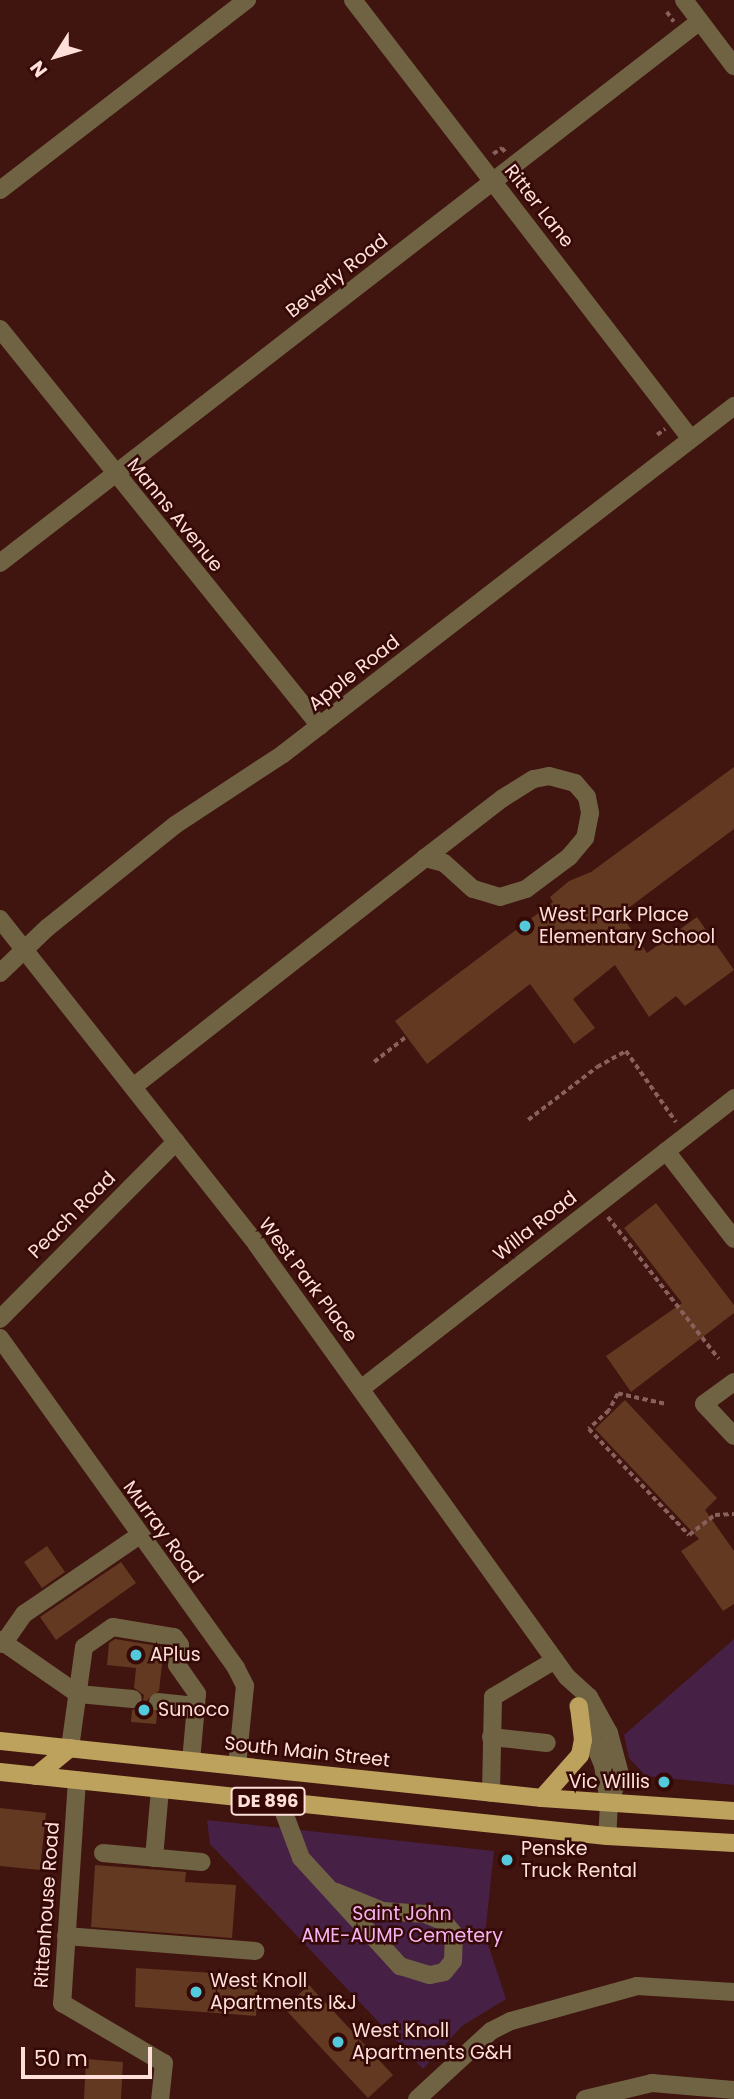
<!DOCTYPE html>
<html>
<head>
<meta charset="utf-8">
<style>
  body { margin:0 }
  #map { position:relative; width:734px; height:2099px; overflow:hidden; background:#40140f; font-family:Poppins,sans-serif }
  div>[style] { position:absolute }
  [style*='--x'] { left:calc(var(--x)*1px); top:calc(var(--y)*1px); width:calc(var(--w)*1px); rotate:calc(var(--a)*1deg) }
  .green>* { inset:0; background:#472045 }
  .building>* { inset:0; background:#633921 }
  .path>* { height:3.5px; margin-top:-1.75px; transform-origin:0; background:repeating-linear-gradient(90deg,#88615c 0 5px,transparent 0 8.5px) }
  .minor>* { height:18px; margin:-9px; padding:0 9px; transform-origin:9px; border-radius:9px; background:#706343 }
  .major>* { height:18px; margin:-9px; padding:0 9px; transform-origin:9px; border-radius:9px; background:#bda25d }
  .dots>* { width:19px; height:19px; translate:-50% -50%; box-sizing:border-box; border:4px solid #350906; border-radius:50% }
  span { translate:-50% -50%; white-space:nowrap; text-align:center; line-height:1.15; -webkit-text-stroke:5px #350906; paint-order:stroke }
  .shield-label span { padding:2px 5px; background:#350906; border:2px solid; border-radius:5px; -webkit-text-stroke-width:0 }
  .shield-label { font-size:18px; color:#fedfda; font-weight:700 }
  .street-label { font-size:19px; color:#fedfda }
  .poi-label { font-size:19px; color:#fedfda }
  .left { translate:0 -50%; text-align:left }
  .right { translate:-100% -50%; text-align:right }
  .park-label { font-size:19px; color:#f6b3f2 }
  .north { position:absolute; left:21px; top:21px; width:70px; height:70px; -webkit-text-stroke:5px #350906; paint-order:stroke; rotate:233deg; font-size:19px; font-weight:700; line-height:28px; text-align:center; color:#fedfda }
  .north::after { content:''; display:block; margin:auto; width:24px; height:32px; background:#fedfda; clip-path:polygon(50% 0,100% 100%,50% 72%,0 100%) }
  .scale { position:absolute; left:21px; top:2047px; width:131px; height:32px; box-sizing:border-box; border:4px solid #fedfda; border-top:0; padding-left:9px; font-size:21px; line-height:24px; white-space:nowrap; color:#fedfda; -webkit-text-stroke:5px #350906; paint-order:stroke }
</style>
</head>
<body>
<div id="map">
  <div class="green">
    <div style="clip-path:polygon(734px 1639px,734px 1785px,646px 1776px,629px 1758px,624px 1735px)"></div>
    <div style="clip-path:polygon(207px 1820px,494px 1851px,485px 1935px,506px 1999px,462px 2026px,423px 2069px,210px 1844px)"></div>
  </div>
  <div class="building">
    <div style="clip-path:polygon(734px 767px,734px 829px,627px 909px,626px 922px,647px 953px,697px 917px,734px 970px,685px 1006px,676px 996px,649px 1017px,615px 965px,573px 999px,595px 1028px,574px 1044px,530px 984px,427px 1064px,395px 1021px,553px 902px,550px 897px,569px 881px,591px 872px)"></div>
    <div style="clip-path:polygon(656px 1203px,734px 1305px,734px 1313px,631px 1392px,606px 1356px,682px 1303px,624px 1228px)"></div>
    <div style="clip-path:polygon(625px 1400px,717px 1498px,705px 1510px,734px 1551px,734px 1604px,723px 1611px,681px 1551px,699px 1539px,595px 1429px)"></div>
    <div style="clip-path:polygon(47px 1546px,65px 1572px,42px 1588px,24px 1562px)"></div>
    <div style="clip-path:polygon(121px 1562px,136px 1583px,56px 1640px,40px 1617px)"></div>
    <div style="clip-path:polygon(115px 1639px,164px 1647px,159px 1691px,147px 1700px,157px 1713px,156px 1724px,131px 1722px,132px 1710px,142px 1706px,144px 1695px,134px 1688px,136px 1668px,107px 1665px,109px 1643px)"></div>
    <div style="clip-path:polygon(0 1808px,46px 1813px,40px 1870px,0 1866px)"></div>
    <div style="clip-path:polygon(95px 1865px,186px 1872px,185px 1882px,236px 1885px,232px 1938px,91px 1927px)"></div>
    <div style="clip-path:polygon(136px 1968px,258px 1976px,256px 2016px,135px 2007px)"></div>
    <div style="clip-path:polygon(309px 1985px,393px 2075px,368px 2098px,284px 2008px)"></div>
    <div style="clip-path:polygon(86px 2059px,123px 2062px,121px 2099px,84px 2099px)"></div>
  </div>
  <div class="path">
    <div style="--x:667;--y:12;--w:12;--a:55"></div>
    <div style="--x:493;--y:154;--w:11;--a:-34"></div>
    <div style="--x:502;--y:148;--w:6;--a:51"></div>
    <div style="--x:657;--y:435;--w:10;--a:-37"></div>
    <div style="--x:374;--y:1062;--w:42;--a:-38.2"></div>
    <div style="--x:528;--y:1120;--w:87;--a:-37.5"></div>
    <div style="--x:597;--y:1067;--w:33;--a:-29"></div>
    <div style="--x:626;--y:1051;--w:87;--a:54.8"></div>
    <div style="--x:608;--y:1217;--w:180;--a:52"></div>
    <div style="--x:664;--y:1404;--w:47;--a:-167.7"></div>
    <div style="--x:618;--y:1394;--w:19;--a:118"></div>
    <div style="--x:609;--y:1411;--w:27;--a:138"></div>
    <div style="--x:589;--y:1429;--w:146;--a:46.7"></div>
    <div style="--x:689;--y:1535;--w:33;--a:-38"></div>
    <div style="--x:715;--y:1515;--w:19;--a:-3"></div>
  </div>
  <div class="minor">
    <div style="--x:353;--y:0;--w:554;--a:52.41"></div>
    <div style="--x:684;--y:0;--w:83;--a:52.9"></div>
    <div style="--x:0;--y:190;--w:312;--a:-37.6"></div>
    <div style="--x:0;--y:329;--w:510;--a:51.13"></div>
    <div style="--x:0;--y:563;--w:885;--a:-37.75"></div>
    <div style="--x:0;--y:919;--w:415;--a:51.7"></div>
    <div style="--x:257;--y:1245;--w:532;--a:54.34"></div>
    <div style="--x:567;--y:1677;--w:30;--a:42"></div>
    <div style="--x:589;--y:1697;--w:41;--a:60.9"></div>
    <div style="--x:609;--y:1733;--w:42;--a:75"></div>
    <div style="--x:620;--y:1774;--w:31;--a:111"></div>
    <div style="--x:0;--y:973;--w:65;--a:-43.8"></div>
    <div style="--x:47;--y:928;--w:164;--a:-38.8"></div>
    <div style="--x:175;--y:825;--w:129;--a:-33.3"></div>
    <div style="--x:283;--y:754;--w:570;--a:-37.65"></div>
    <div style="--x:133;--y:1087;--w:371;--a:-38.1"></div>
    <div style="--x:425;--y:858;--w:98;--a:-37.6"></div>
    <div style="--x:503;--y:798;--w:36;--a:-32"></div>
    <div style="--x:534;--y:779;--w:15;--a:-11"></div>
    <div style="--x:549;--y:776;--w:27;--a:15"></div>
    <div style="--x:575;--y:783;--w:18;--a:49"></div>
    <div style="--x:587;--y:797;--w:16;--a:79"></div>
    <div style="--x:590;--y:813;--w:25;--a:101"></div>
    <div style="--x:585;--y:838;--w:25;--a:130"></div>
    <div style="--x:569;--y:857;--w:54;--a:143.3"></div>
    <div style="--x:526;--y:889;--w:27;--a:163"></div>
    <div style="--x:500;--y:897;--w:28;--a:-163"></div>
    <div style="--x:473;--y:889;--w:39;--a:-138"></div>
    <div style="--x:444;--y:863;--w:20;--a:-165"></div>
    <div style="--x:666;--y:1151;--w:111;--a:52.3"></div>
    <div style="--x:0;--y:1319;--w:250;--a:-45.2"></div>
    <div style="--x:0;--y:1338;--w:406;--a:54.4"></div>
    <div style="--x:236;--y:1668;--w:20;--a:63"></div>
    <div style="--x:245;--y:1686;--w:80;--a:95.7"></div>
    <div style="--x:734;--y:1382;--w:37;--a:144"></div>
    <div style="--x:704;--y:1404;--w:44;--a:46.8"></div>
    <div style="--x:362;--y:1388;--w:472;--a:-37.9"></div>
    <div style="--x:0;--y:1640;--w:95;--a:34.7"></div>
    <div style="--x:78;--y:1694;--w:55;--a:5.2"></div>
    <div style="--x:3;--y:1644;--w:37;--a:-55"></div>
    <div style="--x:24;--y:1614;--w:140;--a:-34.3"></div>
    <div style="--x:158;--y:1702;--w:38;--a:6"></div>
    <div style="--x:578;--y:1706;--w:64;--a:67"></div>
    <div style="--x:603;--y:1765;--w:38;--a:81"></div>
    <div style="--x:609;--y:1803;--w:33;--a:93"></div>
    <div style="--x:491;--y:1737;--w:56;--a:6.1"></div>
    <div style="--x:70;--y:1748;--w:102;--a:-82.1"></div>
    <div style="--x:84;--y:1647;--w:35;--a:-35"></div>
    <div style="--x:113;--y:1627;--w:62;--a:9.3"></div>
    <div style="--x:174;--y:1637;--w:10;--a:53"></div>
    <div style="--x:180;--y:1645;--w:20;--a:99"></div>
    <div style="--x:177;--y:1665;--w:35;--a:55"></div>
    <div style="--x:197;--y:1694;--w:67;--a:95.1"></div>
    <div style="--x:77;--y:1780;--w:224;--a:93.8"></div>
    <div style="--x:62;--y:2003;--w:118;--a:30.5"></div>
    <div style="--x:164;--y:2063;--w:36;--a:96"></div>
    <div style="--x:491;--y:1793;--w:96;--a:-88.8"></div>
    <div style="--x:493;--y:1697;--w:72;--a:-30.8"></div>
    <div style="--x:280;--y:1802;--w:60;--a:69.4"></div>
    <div style="--x:301;--y:1858;--w:147;--a:47.5"></div>
    <div style="--x:400;--y:1966;--w:31;--a:17"></div>
    <div style="--x:430;--y:1975;--w:14;--a:-12"></div>
    <div style="--x:444;--y:1972;--w:14;--a:-51"></div>
    <div style="--x:453;--y:1961;--w:27;--a:-88"></div>
    <div style="--x:454;--y:1934;--w:16;--a:-130"></div>
    <div style="--x:444;--y:1922;--w:21;--a:-157"></div>
    <div style="--x:425;--y:1914;--w:42;--a:-175.9"></div>
    <div style="--x:383;--y:1911;--w:51;--a:-158"></div>
    <div style="--x:103;--y:1853;--w:99;--a:5.2"></div>
    <div style="--x:154;--y:1858;--w:69;--a:-85"></div>
    <div style="--x:66;--y:1936;--w:190;--a:4.5"></div>
    <div style="--x:417;--y:2099;--w:100;--a:-42.6"></div>
    <div style="--x:491;--y:2031;--w:22;--a:-27"></div>
    <div style="--x:511;--y:2021;--w:131;--a:-15.5"></div>
    <div style="--x:637;--y:1986;--w:97;--a:3.5"></div>
    <div style="--x:585;--y:2099;--w:69;--a:-13.4"></div>
    <div style="--x:652;--y:2083;--w:82;--a:4.9"></div>
  </div>
  <div class="major">
    <div style="--x:0;--y:1741;--w:545;--a:6"></div>
    <div style="--x:542;--y:1798;--w:192;--a:3.9"></div>
    <div style="--x:0;--y:1772;--w:610;--a:6.02"></div>
    <div style="--x:607;--y:1836;--w:127;--a:3.2"></div>
    <div style="--x:36;--y:1776;--w:44;--a:-39.5"></div>
    <div style="--x:542;--y:1798;--w:57;--a:-48.5"></div>
    <div style="--x:580;--y:1755;--w:15;--a:-79"></div>
    <div style="--x:583;--y:1740;--w:34;--a:-97"></div>
  </div>
  <div class="dots">
    <div style="left:525px;top:926px;background:#53cadc"></div>
    <div style="left:136px;top:1655px;background:#53cadc"></div>
    <div style="left:144px;top:1710px;background:#53cadc"></div>
    <div style="left:664px;top:1782px;background:#53cadc"></div>
    <div style="left:507px;top:1860px;background:#53cadc"></div>
    <div style="left:196px;top:1992px;background:#53cadc"></div>
    <div style="left:338px;top:2042px;background:#53cadc"></div>
  </div>
  <div class="shield-label">
    <span style="left:268px;top:1801px">DE 896</span>
  </div>
  <div class="street-label">
    <span style="left:539px;top:206px;rotate:52deg">Ritter Lane</span>
    <span style="left:337px;top:276px;rotate:-38deg">Beverly Road</span>
    <span style="left:175px;top:515px;rotate:51deg">Manns Avenue</span>
    <span style="left:354px;top:673px;rotate:-38deg">Apple Road</span>
    <span style="left:72px;top:1215px;rotate:-45deg">Peach Road</span>
    <span style="left:535px;top:1226px;rotate:-38deg">Willa Road</span>
    <span style="left:308px;top:1280px;rotate:53deg">West Park Place</span>
    <span style="left:163px;top:1532px;rotate:54deg">Murray Road</span>
    <span style="left:307px;top:1752px;rotate:6deg">South Main Street</span>
    <span style="left:47px;top:1905px;rotate:-86deg">Rittenhouse Road</span>
  </div>
  <div class="poi-label">
    <span class="left" style="left:539px;top:926px">West Park Place<br>Elementary School</span>
    <span class="left" style="left:150px;top:1655px">APlus</span>
    <span class="left" style="left:158px;top:1710px">Sunoco</span>
    <span class="right" style="left:650px;top:1782px">Vic Willis</span>
    <span class="left" style="left:521px;top:1860px">Penske<br>Truck Rental</span>
    <span class="left" style="left:210px;top:1992px">West Knoll<br>Apartments I&amp;J</span>
    <span class="left" style="left:352px;top:2042px">West Knoll<br>Apartments G&amp;H</span>
  </div>
  <div class="park-label">
    <span style="left:402px;top:1925px">Saint John<br>AME-AUMP Cemetery</span>
  </div>
  <div class="north">N</div>
  <div class="scale">50 m</div>
</div>
</body>
</html>
